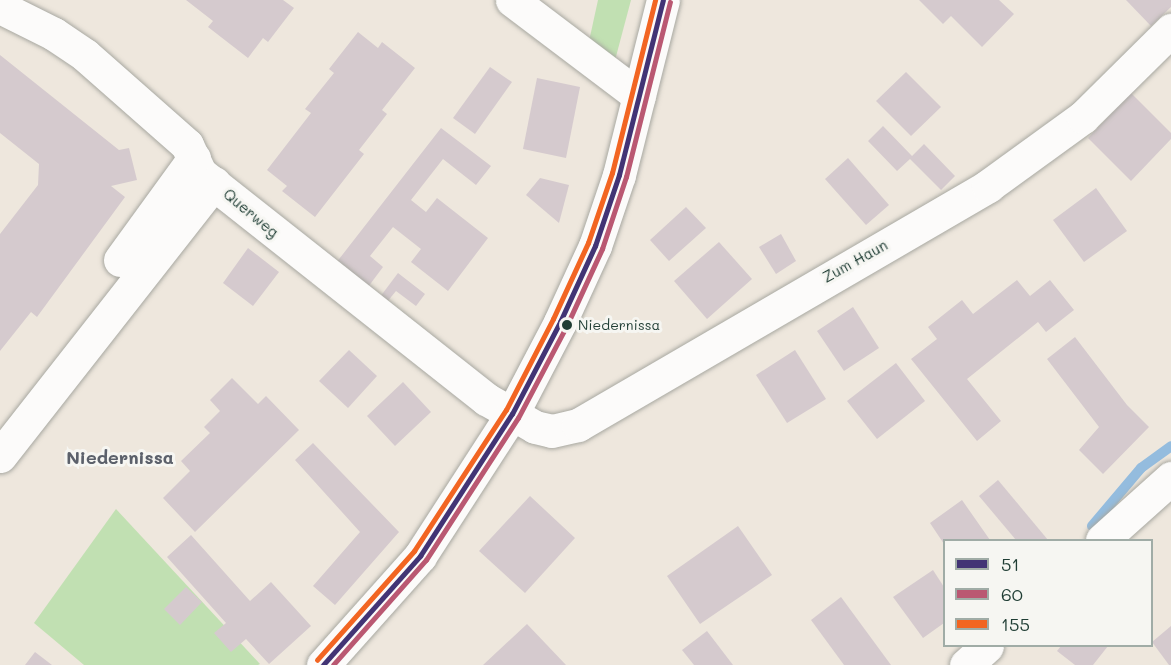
<!DOCTYPE html>
<html>
<head>
<meta charset="utf-8">
<style>
  body { margin:0 }
  #map { position:relative; width:1171px; height:665px; overflow:hidden; background:#eee7dd; font-family:Mali,sans-serif }
  div>[style] { position:absolute }
  [style*='--x'] { left:calc(var(--x)*1px); top:calc(var(--y)*1px); width:calc(var(--w)*1px); rotate:calc(var(--a)*1deg) }
  .green>* { inset:0; background:#c1e0b2 }
  .stream>* { height:10px; margin:-5px; padding:0 5px; transform-origin:5px; border-radius:5px; background:#94bcde }
  .building>* { inset:0; background:#d5cace }
  .roads { filter:drop-shadow(0 0 2px #a8a8a1) drop-shadow(0 0 2px #a8a8a1) }
  .minor>* { height:33px; margin:-16.5px; padding:0 16.5px; transform-origin:16.5px; border-radius:16.5px; background:#fcfbfa }
  .bus-1>* { height:4.5px; margin:-2.25px; padding:0 2.25px; transform-origin:2.25px; border-radius:2.25px; background:#423475 }
  .bus-2>* { height:4.5px; margin:-2.25px; padding:0 2.25px; transform-origin:2.25px; border-radius:2.25px; background:#ba5872 }
  .bus-3>* { height:4.5px; margin:-2.25px; padding:0 2.25px; transform-origin:2.25px; border-radius:2.25px; background:#f26522 }
  .dots>* { width:16px; height:16px; translate:-50% -50%; box-sizing:border-box; border:3px solid #f6f6f2; border-radius:50% }
  span { translate:-50% -50%; white-space:nowrap; text-align:center; line-height:1.15; -webkit-text-stroke:6px #f6f6f2; paint-order:stroke }
  .bus-label { font-size:14px; color:#1f3d34 }
  .left { translate:0 -50%; text-align:left }
  .street-label { font-size:15px; color:#1f3d34 }
  .quarter-label { font-size:18px; color:#5c616b; font-weight:700 }
  .legend { position:absolute; left:943px; top:539px; width:210px; height:108px; box-sizing:border-box; background:#f6f6f2; border:2px solid #a0aca6; margin:0; padding:8px 10px; list-style:none; font-size:18px; color:#1f3d34 }
  .legend li { display:flex; align-items:center; gap:12px; height:30px }
  .legend b { width:30px; border:2px solid #a0aca6 }
</style>
</head>
<body>
<div id="map">
  <div class="green">
    <div style="clip-path:polygon(598px 0,631px 0,614px 64px,588px 46px)"></div>
    <div style="clip-path:polygon(116px 509px,260px 664px,258px 665px,84px 665px,34px 623px)"></div>
  </div>
  <div class="stream">
    <div style="--x:1092;--y:526;--w:76;--a:-49.8"></div>
    <div style="--x:1141;--y:468;--w:37;--a:-36"></div>
  </div>
  <div class="building">
    <div style="clip-path:polygon(186px 0,283px 0,294px 8px,268px 42px,263px 38px,248px 58px,208px 27px,213px 21px)"></div>
    <div style="clip-path:polygon(919px 0,999px 0,1014px 14px,982px 47px,951px 16px,943px 24px)"></div>
    <div style="clip-path:polygon(1126px 0,1171px 0,1171px 7px,1151px 26px)"></div>
    <div style="clip-path:polygon(358px 32px,378px 48px,382px 42px,415px 68px,382px 110px,387px 114px,359px 150px,364px 154px,315px 217px,282px 191px,287px 186px,267px 170px,311px 113px,305px 109px,334px 73px,329px 69px)"></div>
    <div style="clip-path:polygon(0 55px,119px 150px,129px 148px,137px 180px,111px 186px,125px 197px,37px 317px,31px 312px,0 351px,0 234px,38px 185px,39px 164px,0 133px)"></div>
    <div style="clip-path:polygon(490px 67px,512px 82px,475px 134px,453px 118px)"></div>
    <div style="clip-path:polygon(906px 72px,941px 107px,911px 136px,876px 101px)"></div>
    <div style="clip-path:polygon(537px 78px,580px 87px,566px 158px,523px 149px)"></div>
    <div style="clip-path:polygon(1131px 93px,1171px 133px,1171px 139px,1131px 181px,1088px 138px)"></div>
    <div style="clip-path:polygon(883px 126px,912px 156px,924px 144px,955px 176px,941px 190px,910px 159px,897px 171px,868px 141px)"></div>
    <div style="clip-path:polygon(441px 128px,491px 166px,476px 185px,443px 159px,411px 200px,426px 212px,437px 198px,488px 238px,448px 291px,411px 262px,421px 249px,393px 227px,370px 256px,383px 267px,368px 287px,336px 263px)"></div>
    <div style="clip-path:polygon(848px 158px,889px 205px,866px 225px,825px 179px)"></div>
    <div style="clip-path:polygon(540px 178px,569px 185px,559px 223px,526px 195px)"></div>
    <div style="clip-path:polygon(1096px 188px,1127px 231px,1084px 262px,1053px 220px)"></div>
    <div style="clip-path:polygon(686px 207px,706px 228px,669px 261px,650px 240px)"></div>
    <div style="clip-path:polygon(781px 234px,796px 261px,776px 274px,759px 247px)"></div>
    <div style="clip-path:polygon(719px 242px,752px 279px,707px 319px,674px 281px)"></div>
    <div style="clip-path:polygon(248px 248px,279px 272px,253px 306px,223px 283px)"></div>
    <div style="clip-path:polygon(398px 273px,425px 294px,416px 306px,396px 291px,387px 302px,380px 297px)"></div>
    <div style="clip-path:polygon(1017px 280px,1030px 296px,1050px 280px,1074px 310px,1046px 332px,1038px 322px,967px 379px,1001px 421px,977px 441px,911px 359px,937px 339px,928px 327px,962px 300px,973px 314px)"></div>
    <div style="clip-path:polygon(853px 307px,879px 348px,844px 371px,817px 331px)"></div>
    <div style="clip-path:polygon(1075px 337px,1127px 405px,1149px 427px,1103px 474px,1079px 450px,1099px 427px,1047px 359px)"></div>
    <div style="clip-path:polygon(349px 350px,377px 376px,348px 408px,319px 381px)"></div>
    <div style="clip-path:polygon(795px 350px,826px 399px,787px 423px,756px 375px)"></div>
    <div style="clip-path:polygon(896px 363px,925px 401px,877px 439px,847px 401px)"></div>
    <div style="clip-path:polygon(232px 378px,258px 404px,266px 396px,299px 430px,195px 532px,163px 498px,190px 471px,181px 461px,210px 433px,204px 427px,220px 411px,210px 400px)"></div>
    <div style="clip-path:polygon(403px 382px,431px 412px,395px 446px,367px 416px)"></div>
    <div style="clip-path:polygon(313px 443px,399px 532px,335px 605px,313px 586px,360px 532px,295px 460px)"></div>
    <div style="clip-path:polygon(998px 480px,1048px 540px,1016px 540px,979px 496px)"></div>
    <div style="clip-path:polygon(530px 496px,575px 538px,525px 593px,479px 551px)"></div>
    <div style="clip-path:polygon(962px 500px,990px 540px,944px 540px,944px 544px,930px 523px)"></div>
    <div style="clip-path:polygon(738px 526px,772px 575px,700px 624px,667px 576px)"></div>
    <div style="clip-path:polygon(191px 535px,250px 601px,271px 582px,311px 626px,269px 664px,246px 639px,231px 652px,214px 633px,226px 623px,167px 557px)"></div>
    <div style="clip-path:polygon(933px 570px,944px 587px,944px 623px,923px 638px,893px 597px)"></div>
    <div style="clip-path:polygon(186px 587px,202px 602px,180px 625px,164px 609px)"></div>
    <div style="clip-path:polygon(841px 597px,891px 665px,844px 665px,811px 620px)"></div>
    <div style="clip-path:polygon(527px 624px,566px 665px,483px 665px)"></div>
    <div style="clip-path:polygon(1171px 626px,1171px 665px,1169px 665px,1152px 642px)"></div>
    <div style="clip-path:polygon(707px 631px,733px 665px,694px 665px,682px 650px)"></div>
    <div style="clip-path:polygon(1061px 646px,1108px 646px,1093px 665px,1075px 665px,1057px 651px)"></div>
    <div style="clip-path:polygon(35px 652px,52px 665px,25px 665px)"></div>
  </div>
  <div class="roads">
    <div class="minor">
      <div style="--x:512;--y:0;--w:159;--a:37.1"></div>
      <div style="--x:0;--y:7;--w:60;--a:26.6"></div>
      <div style="--x:54;--y:34;--w:37;--a:34"></div>
      <div style="--x:85;--y:55;--w:136;--a:41.4"></div>
      <div style="--x:187;--y:145;--w:31;--a:65"></div>
      <div style="--x:200;--y:173;--w:365;--a:38.3"></div>
      <div style="--x:486;--y:399;--w:56;--a:29.7"></div>
      <div style="--x:535;--y:427;--w:17;--a:13"></div>
      <div style="--x:552;--y:431;--w:27;--a:-13"></div>
      <div style="--x:578;--y:425;--w:475;--a:-30.2"></div>
      <div style="--x:988;--y:186;--w:117;--a:-36"></div>
      <div style="--x:1083;--y:117;--w:124;--a:-44.7"></div>
      <div style="--x:120;--y:260;--w:126;--a:-54"></div>
      <div style="--x:0;--y:456;--w:347;--a:-51.9"></div>
      <div style="--x:1102;--y:540;--w:93;--a:-41.9"></div>
      <div style="--x:323;--y:665;--w:146;--a:-48.3"></div>
      <div style="--x:420;--y:556;--w:169;--a:-57.1"></div>
      <div style="--x:512;--y:414;--w:104;--a:-62.4"></div>
      <div style="--x:560;--y:322;--w:84;--a:-65.3"></div>
      <div style="--x:595;--y:246;--w:75;--a:-71.3"></div>
      <div style="--x:619;--y:175;--w:180;--a:-75.9"></div>
      <div style="--x:966;--y:665;--w:28;--a:-42"></div>
    </div>
  </div>
  <div class="bus-1">
    <div style="--x:323;--y:665;--w:146;--a:-48.3"></div>
    <div style="--x:420;--y:556;--w:169;--a:-57.1"></div>
    <div style="--x:512;--y:414;--w:104;--a:-62.4"></div>
    <div style="--x:560;--y:322;--w:84;--a:-65.3"></div>
    <div style="--x:595;--y:246;--w:75;--a:-71.3"></div>
    <div style="--x:619;--y:175;--w:180;--a:-75.9"></div>
  </div>
  <div class="bus-2">
    <div style="--x:333;--y:665;--w:140;--a:-48.5"></div>
    <div style="--x:426;--y:560;--w:169;--a:-57.1"></div>
    <div style="--x:518;--y:418;--w:105;--a:-62.2"></div>
    <div style="--x:567;--y:325;--w:84;--a:-65.3"></div>
    <div style="--x:602;--y:249;--w:76;--a:-71.6"></div>
    <div style="--x:626;--y:177;--w:180;--a:-75.9"></div>
  </div>
  <div class="bus-3">
    <div style="--x:317;--y:660;--w:146;--a:-48.3"></div>
    <div style="--x:414;--y:551;--w:168;--a:-56.9"></div>
    <div style="--x:506;--y:410;--w:102;--a:-62.7"></div>
    <div style="--x:553;--y:319;--w:84;--a:-65.3"></div>
    <div style="--x:588;--y:243;--w:74;--a:-71.1"></div>
    <div style="--x:612;--y:173;--w:178;--a:-76"></div>
  </div>
  <div class="dots">
    <div style="left:567px;top:325px;background:#1f3d34"></div>
  </div>
  <div class="bus-label">
    <span class="left" style="left:578px;top:325px">Niedernissa</span>
  </div>
  <div class="street-label">
    <span style="left:251px;top:213px;rotate:40deg">Querweg</span>
    <span style="left:855px;top:261px;rotate:-29deg">Zum Haun</span>
  </div>
  <div class="quarter-label">
    <span style="left:120px;top:457px">Niedernissa</span>
  </div>
  <ul class="legend">
  <li><b style="height:8px;background:#423475"></b>51</li>
  <li><b style="height:8px;background:#ba5872"></b>60</li>
  <li><b style="height:8px;background:#f26522"></b>155</li>
  </ul>
</div>
</body>
</html>
